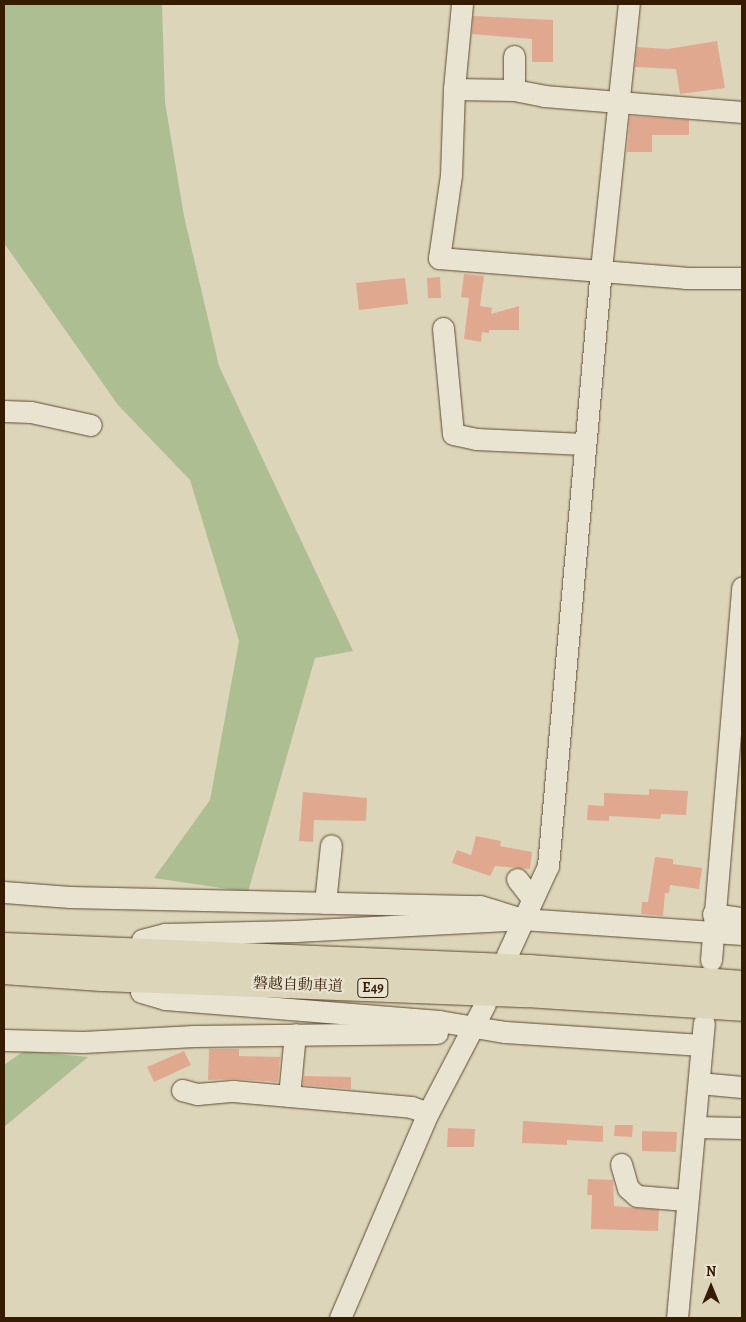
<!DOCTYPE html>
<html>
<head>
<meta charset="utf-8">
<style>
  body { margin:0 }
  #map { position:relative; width:746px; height:1322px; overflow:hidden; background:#ddd5ba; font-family:Alegreya,"Noto Serif JP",serif }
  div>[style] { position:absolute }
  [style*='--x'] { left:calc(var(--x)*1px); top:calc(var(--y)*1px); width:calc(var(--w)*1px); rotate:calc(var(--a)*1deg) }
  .green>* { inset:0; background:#adbe93 }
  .building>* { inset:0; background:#e0a98f }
  .roads { filter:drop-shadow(0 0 1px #5f4a2f) drop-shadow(0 0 1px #5f4a2f) }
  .minor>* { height:21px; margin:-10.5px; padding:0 10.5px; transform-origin:10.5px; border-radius:10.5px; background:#e9e4d2 }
  .highway>* { height:28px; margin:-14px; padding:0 14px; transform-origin:14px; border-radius:14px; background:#ddd5ba }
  span { translate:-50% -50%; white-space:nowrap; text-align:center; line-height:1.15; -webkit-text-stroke:4px #e9e4d2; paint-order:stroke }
  .shield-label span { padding:1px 4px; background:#e9e4d2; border:1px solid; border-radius:4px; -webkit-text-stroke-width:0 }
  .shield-label { font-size:14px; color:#351c01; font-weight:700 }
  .street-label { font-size:15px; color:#351c01 }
  .frame { position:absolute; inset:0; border:5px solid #351c01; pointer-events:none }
  .north { position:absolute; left:686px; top:1262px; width:50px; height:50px; -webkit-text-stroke:4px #e9e4d2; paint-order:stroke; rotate:0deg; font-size:14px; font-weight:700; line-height:20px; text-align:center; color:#351c01 }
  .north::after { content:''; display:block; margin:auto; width:18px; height:22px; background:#351c01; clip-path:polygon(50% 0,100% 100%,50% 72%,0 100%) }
</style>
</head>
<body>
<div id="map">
  <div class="green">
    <div style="clip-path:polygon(4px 4px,162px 4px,165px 102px,184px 216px,219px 366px,353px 651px,315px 658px,248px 892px,154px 878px,210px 800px,239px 641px,190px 480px,118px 405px,4px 243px)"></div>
    <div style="clip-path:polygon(24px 1051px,88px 1057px,4px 1127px,4px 1065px)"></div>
  </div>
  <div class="building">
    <div style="clip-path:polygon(473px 16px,553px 20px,553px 62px,532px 62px,532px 39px,472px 34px)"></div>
    <div style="clip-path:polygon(717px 41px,725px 88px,680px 94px,676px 69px,635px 67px,637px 47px,668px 49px)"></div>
    <div style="clip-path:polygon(630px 116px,689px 120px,689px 135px,652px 135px,652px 152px,627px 152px)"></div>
    <div style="clip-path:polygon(464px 274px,484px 276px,480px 306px,492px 308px,491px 314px,519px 306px,519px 330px,489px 330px,489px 333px,482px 332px,481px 342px,464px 339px,469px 298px,461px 297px)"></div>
    <div style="clip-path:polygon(440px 277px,441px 298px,428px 298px,427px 278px)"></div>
    <div style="clip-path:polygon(405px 278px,408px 304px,359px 310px,356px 283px)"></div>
    <div style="clip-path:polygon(649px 789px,688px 791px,686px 815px,661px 814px,660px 819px,609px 816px,609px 821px,587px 820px,588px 805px,604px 806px,604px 793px,649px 795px)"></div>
    <div style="clip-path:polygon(303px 792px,367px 798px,366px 821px,314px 820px,313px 842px,299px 841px)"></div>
    <div style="clip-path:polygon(476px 836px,501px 841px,500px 846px,532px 852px,530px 869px,495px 866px,490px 876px,452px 863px,457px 850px,471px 855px)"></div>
    <div style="clip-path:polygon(655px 857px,673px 859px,673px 864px,702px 868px,699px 889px,670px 885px,669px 893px,665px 893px,663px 916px,641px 914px,642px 902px,648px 902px)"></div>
    <div style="clip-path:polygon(209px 1049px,239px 1049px,239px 1056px,280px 1057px,278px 1082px,234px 1079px,208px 1080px)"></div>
    <div style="clip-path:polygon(184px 1051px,191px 1065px,154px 1082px,147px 1067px)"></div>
    <div style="clip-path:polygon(304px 1076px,351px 1077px,351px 1089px,303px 1085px)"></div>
    <div style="clip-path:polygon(523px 1121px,603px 1126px,603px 1142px,567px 1140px,567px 1145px,522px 1143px)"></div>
    <div style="clip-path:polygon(615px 1125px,633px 1125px,632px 1137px,614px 1136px)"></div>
    <div style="clip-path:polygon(448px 1128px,475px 1129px,474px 1147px,447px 1147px)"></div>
    <div style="clip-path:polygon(642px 1131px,677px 1132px,676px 1152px,642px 1151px)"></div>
    <div style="clip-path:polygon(588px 1179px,613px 1180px,614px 1206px,659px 1210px,658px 1231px,591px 1229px,592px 1195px,587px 1195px)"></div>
  </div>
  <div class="roads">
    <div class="minor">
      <div style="--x:462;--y:4;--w:85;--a:95.4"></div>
      <div style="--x:454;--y:89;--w:86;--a:92"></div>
      <div style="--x:451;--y:175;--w:84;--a:98.2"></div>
      <div style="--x:439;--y:258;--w:247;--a:4.6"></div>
      <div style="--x:685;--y:278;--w:57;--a:0"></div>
      <div style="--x:514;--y:56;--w:34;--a:90"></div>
      <div style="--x:454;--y:89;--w:60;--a:1"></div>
      <div style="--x:514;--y:90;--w:31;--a:11"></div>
      <div style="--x:544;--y:96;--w:199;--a:4.6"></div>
      <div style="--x:443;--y:328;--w:106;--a:84.6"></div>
      <div style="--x:453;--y:434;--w:24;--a:12"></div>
      <div style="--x:476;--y:439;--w:108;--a:2.7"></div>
      <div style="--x:4;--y:411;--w:27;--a:2"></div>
      <div style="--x:31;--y:412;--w:61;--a:12.2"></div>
      <div style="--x:517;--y:879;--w:24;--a:52"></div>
      <div style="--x:4;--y:892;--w:66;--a:4.3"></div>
      <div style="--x:70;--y:897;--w:410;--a:1.3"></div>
      <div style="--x:480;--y:906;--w:44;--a:17.2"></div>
      <div style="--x:522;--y:919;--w:221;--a:3.9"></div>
      <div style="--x:325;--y:903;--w:58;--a:-84.1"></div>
      <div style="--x:713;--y:914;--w:29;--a:8"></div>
      <div style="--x:142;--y:940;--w:24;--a:-15"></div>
      <div style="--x:165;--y:934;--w:131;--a:-1.3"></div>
      <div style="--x:296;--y:931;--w:210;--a:-3"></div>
      <div style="--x:507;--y:955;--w:98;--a:-65.3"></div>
      <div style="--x:548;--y:866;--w:599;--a:-84.93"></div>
      <div style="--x:601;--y:269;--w:266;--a:-84"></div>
      <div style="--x:711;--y:960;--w:374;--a:-85.2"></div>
      <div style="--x:141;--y:992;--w:25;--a:16"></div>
      <div style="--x:165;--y:999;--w:275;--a:4.6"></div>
      <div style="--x:439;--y:1021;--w:67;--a:9.5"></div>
      <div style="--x:505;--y:1032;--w:197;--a:3.8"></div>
      <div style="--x:4;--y:1040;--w:79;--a:1.5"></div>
      <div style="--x:83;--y:1042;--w:111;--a:-3.1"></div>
      <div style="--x:194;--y:1036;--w:243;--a:-0.7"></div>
      <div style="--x:699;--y:1083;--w:43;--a:5.3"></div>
      <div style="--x:182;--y:1090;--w:16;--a:15"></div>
      <div style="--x:197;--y:1094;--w:36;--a:-5"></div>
      <div style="--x:233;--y:1091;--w:179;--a:5.1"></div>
      <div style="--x:411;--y:1107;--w:18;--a:19"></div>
      <div style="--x:289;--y:1096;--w:62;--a:-84.5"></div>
      <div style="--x:695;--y:1127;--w:47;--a:1.2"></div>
      <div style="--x:621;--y:1164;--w:25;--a:74"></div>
      <div style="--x:628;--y:1188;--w:12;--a:42"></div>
      <div style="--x:637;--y:1196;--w:49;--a:4.7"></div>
      <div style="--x:340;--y:1318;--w:223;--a:-66.8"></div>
      <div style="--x:428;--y:1113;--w:123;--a:-62.4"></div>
      <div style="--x:677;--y:1318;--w:296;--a:-84.8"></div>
    </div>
    <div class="highway">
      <div style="--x:4;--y:947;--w:525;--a:2.4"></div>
      <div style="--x:529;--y:969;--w:214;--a:4.3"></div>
      <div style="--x:4;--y:970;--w:98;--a:4.1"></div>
      <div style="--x:102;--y:977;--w:425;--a:2.2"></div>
      <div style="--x:527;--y:993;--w:215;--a:3.7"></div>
    </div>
  </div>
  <div class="shield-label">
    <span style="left:373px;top:988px">E49</span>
  </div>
  <div class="street-label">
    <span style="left:298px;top:985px;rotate:2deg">磐越自動車道</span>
  </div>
  <div class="frame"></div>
  <div class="north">N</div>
</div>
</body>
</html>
